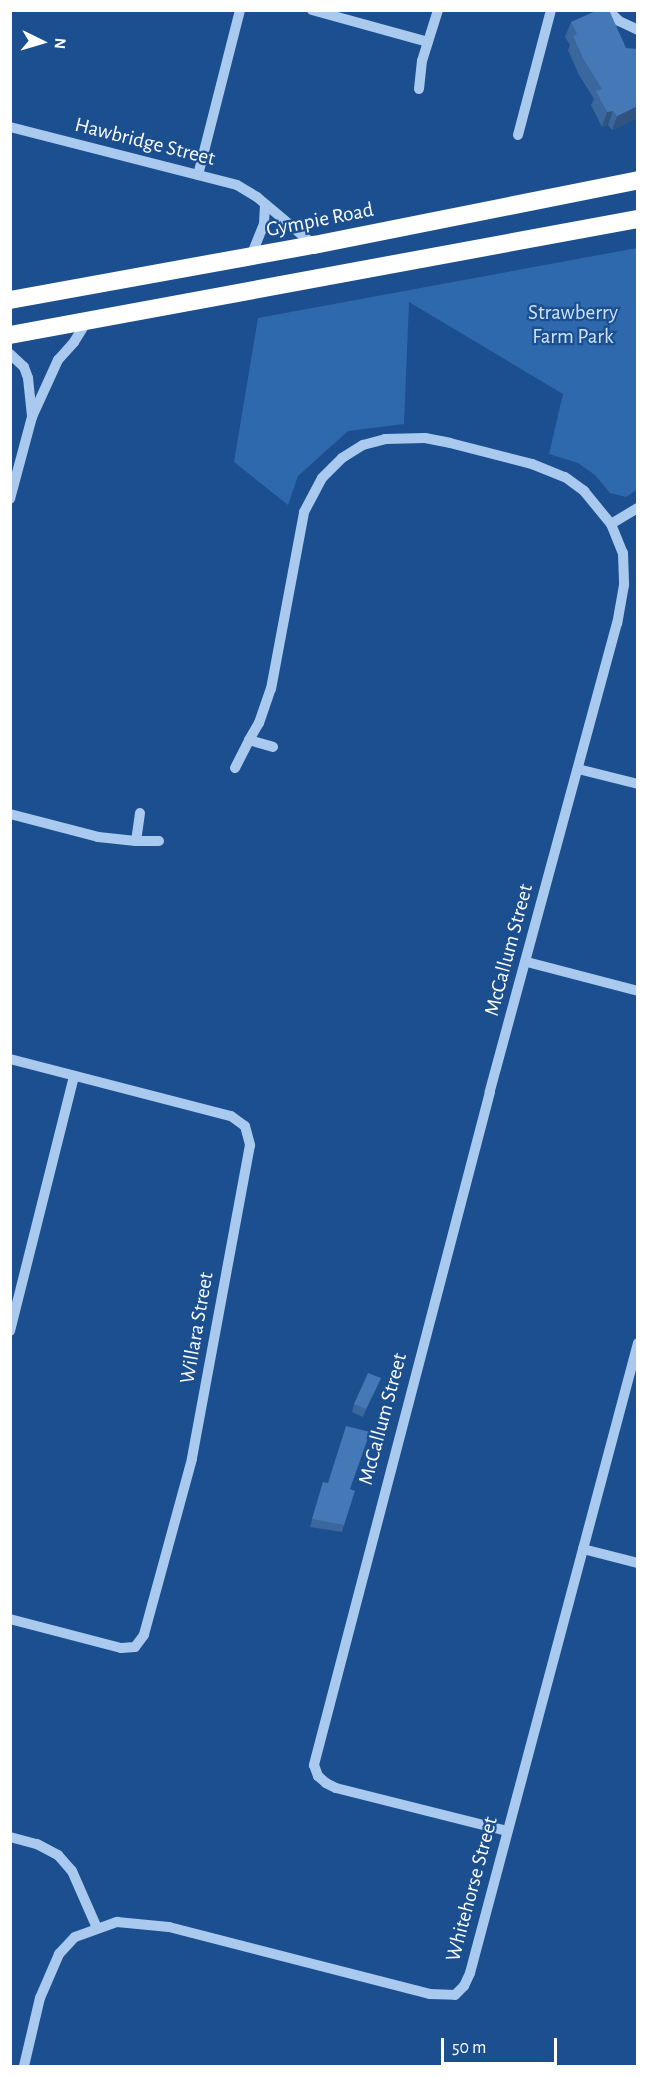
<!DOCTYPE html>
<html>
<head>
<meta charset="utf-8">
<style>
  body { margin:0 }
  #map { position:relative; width:648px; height:2077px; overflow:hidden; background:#1b4f8f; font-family:"Alegreya Sans",sans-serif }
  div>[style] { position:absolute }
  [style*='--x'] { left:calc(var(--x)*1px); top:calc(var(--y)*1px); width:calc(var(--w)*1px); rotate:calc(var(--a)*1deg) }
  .green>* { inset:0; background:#2e69ad }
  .minor>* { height:10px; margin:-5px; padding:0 5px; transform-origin:5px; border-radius:5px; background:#a9c9ee }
  .highway>* { height:18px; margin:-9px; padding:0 9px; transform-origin:9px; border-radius:9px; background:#fff }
  .wall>* { inset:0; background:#3a679d }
  .shaded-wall>* { inset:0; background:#305480 }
  .building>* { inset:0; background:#4478b7 }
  span { translate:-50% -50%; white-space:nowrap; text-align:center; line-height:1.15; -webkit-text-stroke:4.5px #1b4f8f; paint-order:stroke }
  .street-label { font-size:21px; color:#fff }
  .park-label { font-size:21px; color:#cfe3fa }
  .frame { position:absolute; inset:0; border:12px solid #fff; pointer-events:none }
  .north { position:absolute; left:12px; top:12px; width:60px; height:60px; -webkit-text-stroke:4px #1b4f8f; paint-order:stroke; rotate:95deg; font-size:16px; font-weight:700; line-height:24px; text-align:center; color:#fff }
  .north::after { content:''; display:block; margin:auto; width:21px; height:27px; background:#fff; clip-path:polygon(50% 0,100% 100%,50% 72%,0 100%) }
  .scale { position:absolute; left:441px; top:2038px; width:116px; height:27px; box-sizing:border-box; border:3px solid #fff; border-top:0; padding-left:8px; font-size:18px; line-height:21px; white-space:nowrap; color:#fff; -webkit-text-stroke:4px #1b4f8f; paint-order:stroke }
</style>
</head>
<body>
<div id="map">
  <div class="green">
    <div style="clip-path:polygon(637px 248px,638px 489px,626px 497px,610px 493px,595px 475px,578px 463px,549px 454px,563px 394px,409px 302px,404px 424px,348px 431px,298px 476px,288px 505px,234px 462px,258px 318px)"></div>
  </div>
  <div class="minor">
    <div style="--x:312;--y:10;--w:120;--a:15.4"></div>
    <div style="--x:608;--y:10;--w:16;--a:45"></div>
    <div style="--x:619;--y:21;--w:21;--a:25"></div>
    <div style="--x:419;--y:89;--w:28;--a:-84"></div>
    <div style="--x:422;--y:61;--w:53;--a:-72.6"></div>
    <div style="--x:10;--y:127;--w:234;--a:14.3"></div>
    <div style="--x:237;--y:185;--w:23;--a:31"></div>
    <div style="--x:257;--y:197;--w:75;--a:40.1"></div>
    <div style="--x:518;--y:135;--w:129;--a:-75.2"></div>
    <div style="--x:198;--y:175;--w:170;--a:-75.7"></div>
    <div style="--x:251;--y:256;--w:35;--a:-68"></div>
    <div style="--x:264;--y:224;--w:18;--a:-87"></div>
    <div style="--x:10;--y:354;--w:19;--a:43"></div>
    <div style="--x:24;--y:367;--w:12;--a:70"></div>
    <div style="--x:28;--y:378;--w:39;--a:84"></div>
    <div style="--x:10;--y:499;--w:85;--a:-75"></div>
    <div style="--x:32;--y:417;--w:63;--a:-65.5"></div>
    <div style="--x:58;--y:360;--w:24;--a:-48"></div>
    <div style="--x:74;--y:342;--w:25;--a:-58"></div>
    <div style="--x:611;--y:524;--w:31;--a:-31"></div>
    <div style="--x:249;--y:740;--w:20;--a:-60"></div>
    <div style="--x:259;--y:723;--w:36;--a:-71"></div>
    <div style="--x:271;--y:689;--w:180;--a:-79.4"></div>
    <div style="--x:304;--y:512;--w:38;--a:-62"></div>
    <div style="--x:322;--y:478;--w:28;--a:-45"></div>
    <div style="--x:342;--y:458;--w:25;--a:-32"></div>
    <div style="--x:363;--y:445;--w:23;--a:-15"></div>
    <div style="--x:385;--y:439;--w:40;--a:-1.4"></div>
    <div style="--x:425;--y:438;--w:25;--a:11"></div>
    <div style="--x:450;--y:443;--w:85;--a:14.4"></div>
    <div style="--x:532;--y:464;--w:35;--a:22"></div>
    <div style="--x:565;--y:477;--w:24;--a:36"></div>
    <div style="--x:584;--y:491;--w:43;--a:50.7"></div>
    <div style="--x:611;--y:524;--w:31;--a:68"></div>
    <div style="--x:623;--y:553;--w:32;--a:88"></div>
    <div style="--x:624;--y:585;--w:39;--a:100"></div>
    <div style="--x:617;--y:623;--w:486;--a:105.2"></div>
    <div style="--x:490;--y:1092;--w:696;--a:104.66"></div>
    <div style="--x:314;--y:1765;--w:12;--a:70"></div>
    <div style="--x:318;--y:1776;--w:11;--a:41"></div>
    <div style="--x:326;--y:1783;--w:11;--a:27"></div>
    <div style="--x:336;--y:1788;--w:176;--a:14.1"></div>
    <div style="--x:235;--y:768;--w:31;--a:-63"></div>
    <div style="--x:249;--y:740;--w:25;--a:16"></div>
    <div style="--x:578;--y:769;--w:62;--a:14"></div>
    <div style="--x:140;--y:813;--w:28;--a:98"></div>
    <div style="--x:136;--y:841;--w:23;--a:0"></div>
    <div style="--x:10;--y:814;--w:91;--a:14.6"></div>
    <div style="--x:98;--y:837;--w:38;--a:6"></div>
    <div style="--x:527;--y:962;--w:115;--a:14.6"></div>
    <div style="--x:10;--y:1059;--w:228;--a:14.5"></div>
    <div style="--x:231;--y:1116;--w:17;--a:36"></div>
    <div style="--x:245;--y:1126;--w:20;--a:75"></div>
    <div style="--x:250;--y:1145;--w:319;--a:100.5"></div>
    <div style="--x:192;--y:1459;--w:182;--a:105.3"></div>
    <div style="--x:144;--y:1635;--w:15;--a:127"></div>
    <div style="--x:135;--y:1647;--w:14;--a:176"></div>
    <div style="--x:121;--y:1648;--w:115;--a:-165.4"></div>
    <div style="--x:10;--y:1331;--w:263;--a:-75.9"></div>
    <div style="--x:583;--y:1549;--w:57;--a:14.3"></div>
    <div style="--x:10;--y:1837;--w:28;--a:15"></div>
    <div style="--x:37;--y:1844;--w:24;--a:28"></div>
    <div style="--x:58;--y:1855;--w:21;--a:49"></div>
    <div style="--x:72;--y:1871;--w:62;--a:66.3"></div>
    <div style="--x:24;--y:2066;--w:70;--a:-76.8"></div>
    <div style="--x:40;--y:1998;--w:48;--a:-66.6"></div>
    <div style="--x:59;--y:1954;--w:23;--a:-47"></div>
    <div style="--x:75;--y:1937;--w:45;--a:-19.7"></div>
    <div style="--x:117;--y:1922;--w:52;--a:5.5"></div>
    <div style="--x:169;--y:1927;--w:269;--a:14.4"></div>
    <div style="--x:430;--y:1994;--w:25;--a:2"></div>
    <div style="--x:455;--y:1995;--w:13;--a:-45"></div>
    <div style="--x:464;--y:1986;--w:14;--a:-65"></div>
    <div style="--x:470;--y:1973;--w:652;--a:-75.07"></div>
  </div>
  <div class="highway">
    <div style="--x:10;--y:300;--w:309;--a:-10.3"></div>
    <div style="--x:314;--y:245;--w:330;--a:-11.3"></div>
    <div style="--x:10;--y:335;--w:639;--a:-10.47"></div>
  </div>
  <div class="wall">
    <div style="clip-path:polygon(571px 22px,638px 118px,612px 130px,608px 125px,602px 127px,591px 105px,594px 99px,579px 75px,568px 50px,570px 45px,565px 37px)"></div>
    <div style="clip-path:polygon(381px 1378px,363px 1417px,352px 1412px,354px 1404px)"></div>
    <div style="clip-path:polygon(323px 1482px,350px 1489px,344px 1525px,342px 1532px,310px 1527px)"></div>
  </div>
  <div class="shaded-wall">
    <div style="clip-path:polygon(638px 106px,638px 118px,612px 130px,617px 116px)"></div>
    <div style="clip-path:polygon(613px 111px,608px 125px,602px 127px,607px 112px)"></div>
    <div style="clip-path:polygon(381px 1378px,378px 1386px,363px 1417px,366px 1409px)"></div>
  </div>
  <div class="building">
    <div style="clip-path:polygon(598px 10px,609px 10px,626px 48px,638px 49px,638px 106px,617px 116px,613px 111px,607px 112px,596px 91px,602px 89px,584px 60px,573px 36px,577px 34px,571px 22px)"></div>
    <div style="clip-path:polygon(368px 1373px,381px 1378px,366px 1409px,354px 1404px)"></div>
    <div style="clip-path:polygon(346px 1426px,370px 1432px,350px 1489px,355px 1491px,344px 1525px,312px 1519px,323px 1482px,328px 1483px)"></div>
  </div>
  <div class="street-label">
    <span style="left:145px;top:142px;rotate:14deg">Hawbridge Street</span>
    <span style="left:320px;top:220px;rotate:-11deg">Gympie Road</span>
    <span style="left:509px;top:950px;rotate:-75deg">McCallum Street</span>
    <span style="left:197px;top:1328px;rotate:-80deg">Willara Street</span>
    <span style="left:383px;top:1419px;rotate:-75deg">McCallum Street</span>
    <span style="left:472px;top:1889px;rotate:-75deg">Whitehorse Street</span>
  </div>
  <div class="park-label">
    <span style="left:573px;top:325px">Strawberry<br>Farm Park</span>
  </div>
  <div class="frame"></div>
  <div class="north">N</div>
  <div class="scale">50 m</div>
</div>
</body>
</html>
